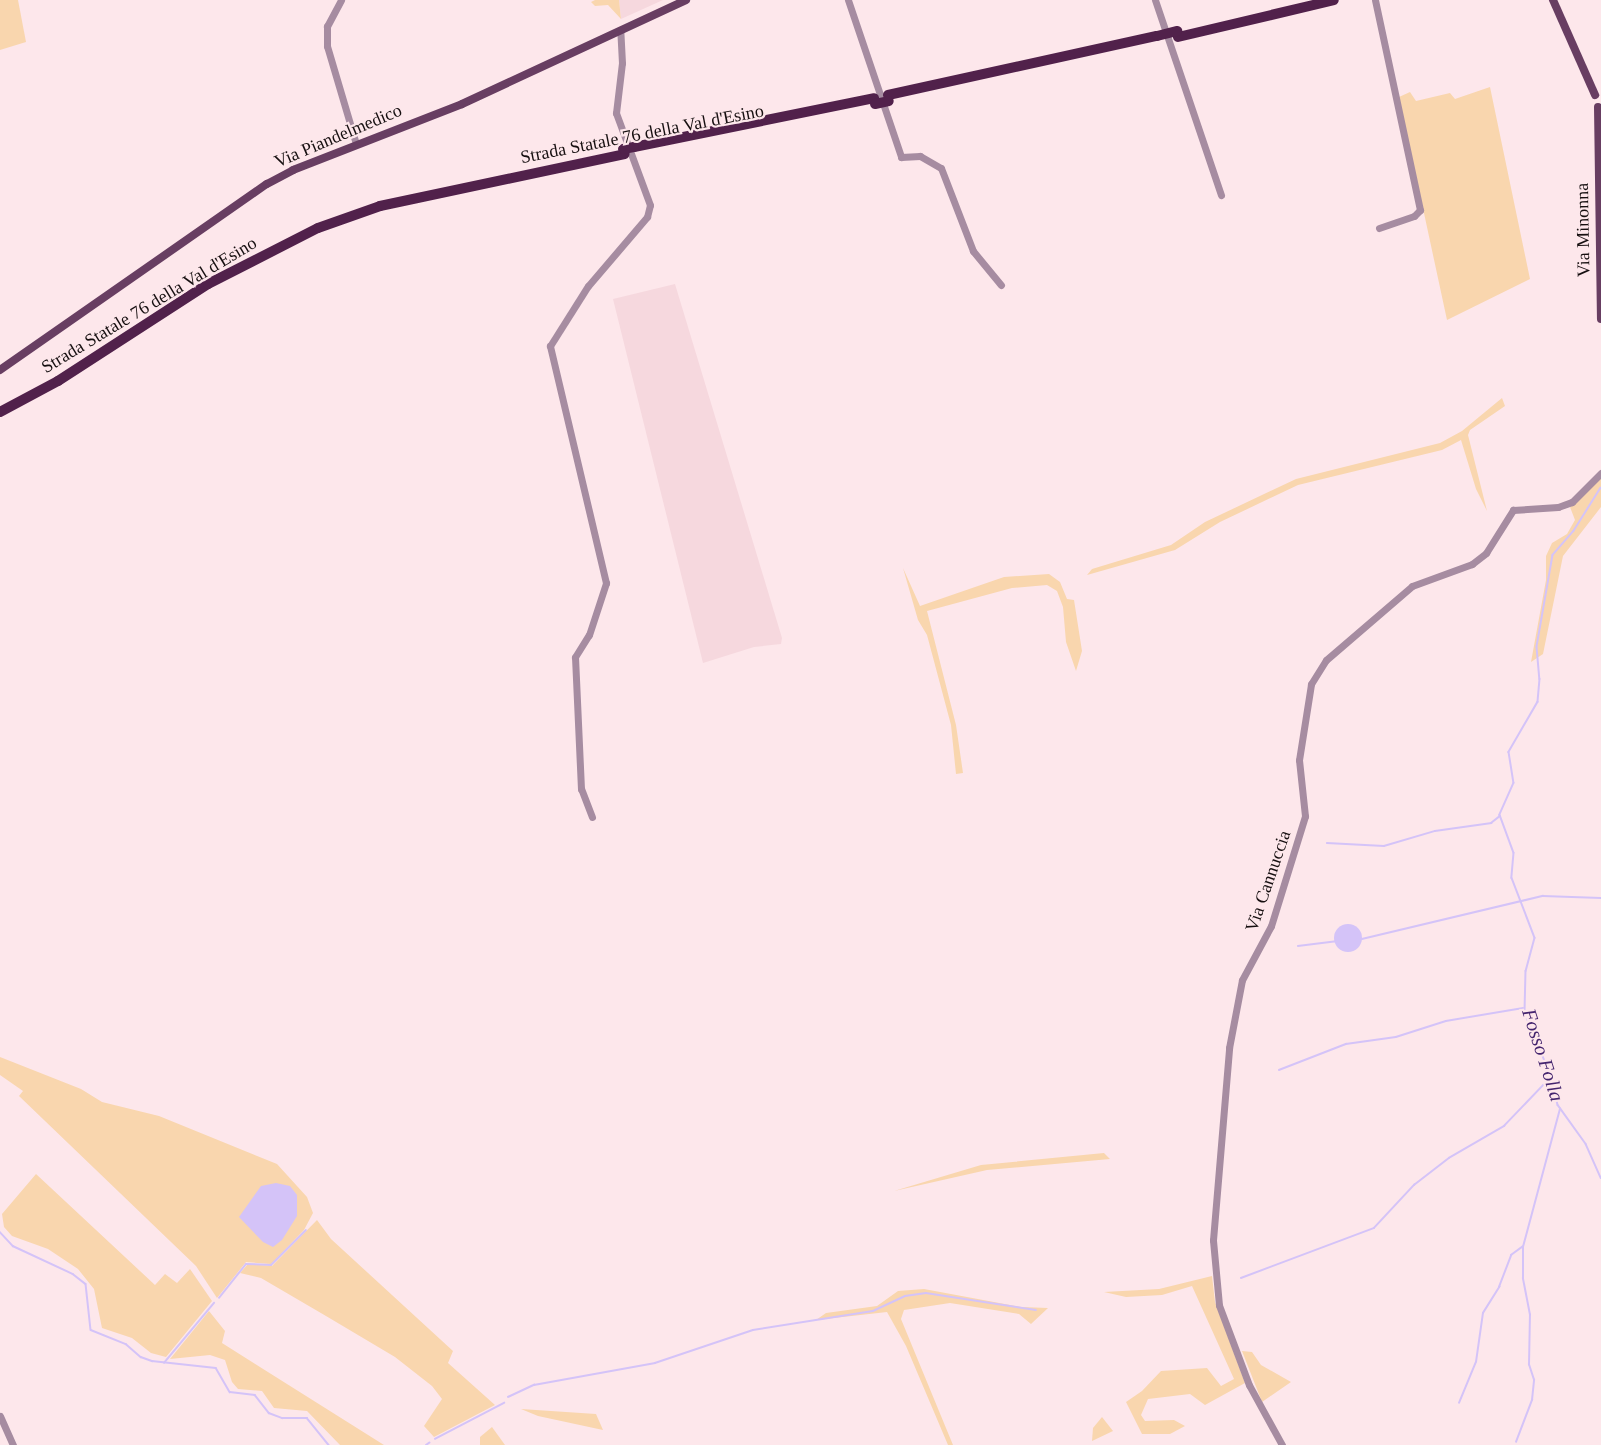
<!DOCTYPE html>
<style>
body{margin:0}
#map{position:relative;width:1601px;height:1445px;overflow:hidden;background:#fde7eb;font-family:Georgia,serif}
div>[style]{position:absolute}
.built>*{inset:0;background:#f6d8de}
.green>*{inset:0;background:#f9d6ae}
.water>*{inset:0;background:#d4c3f8}
.round{border-radius:50%}
.stream>*{height:1.5px;margin:-0.75px;padding:0 0.75px;transform-origin:0.75px;border-radius:0.75px;background:#d4c3f8}
.minor>*{height:7px;margin:-3.5px;padding:0 3.5px;transform-origin:3.5px;border-radius:3.5px;background:#a68ca1}
.major>*{height:8px;margin:-4px;padding:0 4px;transform-origin:4px;border-radius:4px;background:#683e62}
.highway>*{height:10px;margin:-5px;padding:0 5px;transform-origin:5px;border-radius:5px;background:#51214b}
.highway-bridge>*{height:10px;margin:-5px;padding:0 5px;transform-origin:5px;border-radius:5px;background:#51214b}
span{translate:-50% -50%;white-space:nowrap;text-align:center;line-height:1.15;-webkit-text-stroke:4.5px #fde7eb;paint-order:stroke}
.street-label{font-size:18px;color:#160f10}
.water-label{font-size:20px;color:#44246e;font-style:italic}
</style>
<div id="map">
<div class="built">
<i style="clip-path:polygon(619px 0,663px 0,621px 19px)"></i>
<i style="clip-path:polygon(675px 284px,782px 638px,781px 644px,754px 647px,703px 663px,613px 299px)"></i>
</div>
<div class="green">
<i style="clip-path:polygon(0 0,18px 0,26px 42px,0 50px)"></i>
<i style="clip-path:polygon(595px 0,619px 0,621px 19px,608px 5px,595px 6px,591px 2px)"></i>
<i style="clip-path:polygon(1490px 87px,1530px 279px,1447px 320px,1399px 97px,1410px 92px,1416px 101px,1450px 93px,1455px 99px)"></i>
<i style="clip-path:polygon(1502px 398px,1505px 406px,1470px 430px,1468px 435px,1487px 511px,1476px 489px,1461px 440px,1442px 450px,1298px 485px,1220px 522px,1175px 550px,1087px 575px,1092px 569px,1171px 545px,1205px 522px,1296px 479px,1440px 443px,1462px 431px)"></i>
<i style="clip-path:polygon(1601px 477px,1601px 507px,1563px 556px,1543px 654px,1531px 662px,1546px 580px,1546px 556px,1552px 543px,1567px 534px,1575px 520px,1570px 507px)"></i>
<i style="clip-path:polygon(903px 568px,920px 606px,1004px 577px,1049px 574px,1060px 582px,1067px 599px,1074px 600px,1082px 651px,1076px 671px,1066px 642px,1063px 607px,1057px 591px,1047px 585px,1012px 588px,927px 611px,956px 725px,963px 773px,956px 774px,951px 725px,927px 635px,918px 620px)"></i>
<i style="clip-path:polygon(0 1057px,81px 1089px,102px 1102px,159px 1116px,277px 1164px,307px 1197px,313px 1213px,304px 1230px,271px 1264px,246px 1262px,217px 1298px,196px 1266px,19px 1096px,23px 1091px,0 1075px)"></i>
<i style="clip-path:polygon(1104px 1153px,1110px 1159px,987px 1170px,894px 1191px,981px 1165px)"></i>
<i style="clip-path:polygon(36px 1174px,155px 1285px,165px 1274px,177px 1283px,190px 1269px,212px 1301px,166px 1357px,151px 1353px,132px 1338px,102px 1328px,94px 1289px,78px 1269px,48px 1249px,12px 1236px,4px 1227px,2px 1214px)"></i>
<i style="clip-path:polygon(317px 1220px,331px 1239px,453px 1351px,448px 1363px,495px 1405px,434px 1437px,424px 1426px,442px 1399px,432px 1386px,395px 1357px,326px 1316px,261px 1278px,240px 1273px,248px 1264px,272px 1266px)"></i>
<i style="clip-path:polygon(1212px 1276px,1215px 1302px,1245px 1383px,1205px 1405px,1190px 1394px,1148px 1399px,1141px 1415px,1145px 1421px,1174px 1420px,1185px 1426px,1170px 1434px,1142px 1434px,1126px 1402px,1142px 1391px,1161px 1371px,1207px 1368px,1221px 1386px,1234px 1379px,1192px 1286px,1162px 1295px,1126px 1297px,1104px 1292px,1159px 1289px)"></i>
<i style="clip-path:polygon(924px 1289px,1021px 1307px,1048px 1308px,1031px 1324px,1019px 1314px,950px 1303px,904px 1310px,901px 1319px,953px 1445px,948px 1445px,906px 1346px,887px 1312px,816px 1320px,826px 1313px,877px 1306px,898px 1291px)"></i>
<i style="clip-path:polygon(209px 1311px,225px 1331px,222px 1343px,384px 1445px,340px 1445px,307px 1411px,274px 1408px,262px 1391px,238px 1389px,232px 1382px,225px 1360px,210px 1355px,170px 1359px)"></i>
<i style="clip-path:polygon(1242px 1351px,1252px 1352px,1261px 1365px,1291px 1382px,1262px 1402px)"></i>
<i style="clip-path:polygon(521px 1409px,596px 1414px,603px 1430px,538px 1416px)"></i>
<i style="clip-path:polygon(1102px 1417px,1113px 1431px,1092px 1441px,1093px 1428px)"></i>
<i style="clip-path:polygon(492px 1427px,505px 1445px,480px 1445px,480px 1437px)"></i>
</div>
<div class="water">
<i class="round" style="left:1334px;top:924px;width:28px;height:28px"></i>
<i style="clip-path:polygon(276px 1183px,290px 1186px,297px 1195px,297px 1216px,282px 1240px,273px 1247px,263px 1242px,239px 1217px,261px 1186px)"></i>
</div>
<div class="stream">
<i style="left:1601px;top:488px;width:51px;rotate:122.1deg"></i>
<i style="left:1574px;top:531px;width:32px;rotate:131deg"></i>
<i style="left:1553px;top:555px;width:93px;rotate:99.9deg"></i>
<i style="left:1537px;top:647px;width:32px;rotate:85deg"></i>
<i style="left:1540px;top:679px;width:23px;rotate:95deg"></i>
<i style="left:1538px;top:702px;width:58px;rotate:120.1deg"></i>
<i style="left:1509px;top:752px;width:31px;rotate:81deg"></i>
<i style="left:1514px;top:783px;width:35px;rotate:114deg"></i>
<i style="left:1500px;top:815px;width:40px;rotate:69.8deg"></i>
<i style="left:1514px;top:853px;width:25px;rotate:95deg"></i>
<i style="left:1512px;top:878px;width:64px;rotate:69deg"></i>
<i style="left:1535px;top:938px;width:34px;rotate:105deg"></i>
<i style="left:1526px;top:971px;width:42px;rotate:91.4deg"></i>
<i style="left:1525px;top:1013px;width:65px;rotate:67.4deg"></i>
<i style="left:1550px;top:1073px;width:33px;rotate:76deg"></i>
<i style="left:1558px;top:1105px;width:48px;rotate:54.3deg"></i>
<i style="left:1586px;top:1144px;width:37px;rotate:66deg"></i>
<i style="left:1327px;top:843px;width:57px;rotate:3deg"></i>
<i style="left:1384px;top:846px;width:53px;rotate:-16.4deg"></i>
<i style="left:1435px;top:831px;width:57px;rotate:-8.1deg"></i>
<i style="left:1491px;top:823px;width:11px;rotate:-38deg"></i>
<i style="left:1362px;top:939px;width:186px;rotate:-13.4deg"></i>
<i style="left:1543px;top:896px;width:58px;rotate:2deg"></i>
<i style="left:1298px;top:946px;width:38px;rotate:-7deg"></i>
<i style="left:1279px;top:1070px;width:72px;rotate:-21.2deg"></i>
<i style="left:1346px;top:1044px;width:50px;rotate:-8deg"></i>
<i style="left:1396px;top:1037px;width:52px;rotate:-17.7deg"></i>
<i style="left:1446px;top:1021px;width:78px;rotate:-9.6deg"></i>
<i style="left:0;top:1232px;width:19px;rotate:47deg"></i>
<i style="left:13px;top:1246px;width:66px;rotate:25deg"></i>
<i style="left:73px;top:1274px;width:16px;rotate:38deg"></i>
<i style="left:86px;top:1284px;width:46px;rotate:83.8deg"></i>
<i style="left:91px;top:1330px;width:38px;rotate:22deg"></i>
<i style="left:126px;top:1344px;width:20px;rotate:41deg"></i>
<i style="left:141px;top:1357px;width:12px;rotate:20deg"></i>
<i style="left:152px;top:1361px;width:64px;rotate:6.2deg"></i>
<i style="left:216px;top:1368px;width:28px;rotate:60deg"></i>
<i style="left:230px;top:1392px;width:25px;rotate:7deg"></i>
<i style="left:255px;top:1395px;width:23px;rotate:52deg"></i>
<i style="left:269px;top:1413px;width:14px;rotate:21deg"></i>
<i style="left:282px;top:1418px;width:25px"></i>
<i style="left:307px;top:1418px;width:35px;rotate:51deg"></i>
<i style="left:1241px;top:1278px;width:142px;rotate:-20.6deg"></i>
<i style="left:1374px;top:1228px;width:59px;rotate:-47.1deg"></i>
<i style="left:1414px;top:1185px;width:44px;rotate:-37.6deg"></i>
<i style="left:1449px;top:1158px;width:64px;rotate:-30.2deg"></i>
<i style="left:1504px;top:1126px;width:66px;rotate:-46.2deg"></i>
<i style="left:219px;top:1298px;width:43px;rotate:-51.5deg"></i>
<i style="left:246px;top:1264px;width:25px;rotate:2deg"></i>
<i style="left:271px;top:1265px;width:49px;rotate:-45deg"></i>
<i style="left:164px;top:1363px;width:78px;rotate:-50.2deg"></i>
<i style="left:508px;top:1397px;width:29px;rotate:-25deg"></i>
<i style="left:534px;top:1385px;width:123px;rotate:-10.3deg"></i>
<i style="left:655px;top:1363px;width:103px;rotate:-18.6deg"></i>
<i style="left:753px;top:1330px;width:121px;rotate:-9deg"></i>
<i style="left:873px;top:1311px;width:35px;rotate:-25deg"></i>
<i style="left:905px;top:1296px;width:21px;rotate:-8deg"></i>
<i style="left:926px;top:1293px;width:111px;rotate:8.8deg"></i>
<i style="left:1459px;top:1403px;width:44px;rotate:-67.5deg"></i>
<i style="left:1476px;top:1362px;width:49px;rotate:-81.9deg"></i>
<i style="left:1483px;top:1313px;width:31px;rotate:-58deg"></i>
<i style="left:1499px;top:1287px;width:34px;rotate:-69deg"></i>
<i style="left:1511px;top:1255px;width:14px;rotate:-36deg"></i>
<i style="left:435px;top:1439px;width:78px;rotate:-27.6deg"></i>
<i style="left:1516px;top:1442px;width:45px;rotate:-69.1deg"></i>
<i style="left:1532px;top:1400px;width:20px;rotate:-84deg"></i>
<i style="left:1534px;top:1380px;width:16px;rotate:-108deg"></i>
<i style="left:1529px;top:1365px;width:50px;rotate:-88.9deg"></i>
<i style="left:1530px;top:1315px;width:37px;rotate:-101deg"></i>
<i style="left:1523px;top:1279px;width:32px;rotate:-90deg"></i>
<i style="left:1523px;top:1247px;width:143px;rotate:-75deg"></i>
<i style="left:426px;top:1445px;width:4px;rotate:-34deg"></i>
</div>
<div class="minor">
<i style="left:341px;top:0;width:30px;rotate:118deg"></i>
<i style="left:327px;top:26px;width:20px;rotate:90deg"></i>
<i style="left:327px;top:46px;width:102px;rotate:73.5deg"></i>
<i style="left:848px;top:0;width:166px;rotate:71.3deg"></i>
<i style="left:901px;top:157px;width:19px;rotate:-3deg"></i>
<i style="left:920px;top:156px;width:24px;rotate:30deg"></i>
<i style="left:941px;top:168px;width:89px;rotate:68.9deg"></i>
<i style="left:973px;top:251px;width:44px;rotate:50.5deg"></i>
<i style="left:1155px;top:0;width:206px;rotate:71.3deg"></i>
<i style="left:1375px;top:0;width:215px;rotate:77.9deg"></i>
<i style="left:1420px;top:210px;width:8px;rotate:135deg"></i>
<i style="left:1414px;top:216px;width:37px;rotate:161deg"></i>
<i style="left:592px;top:817px;width:30px;rotate:-111deg"></i>
<i style="left:581px;top:789px;width:132px;rotate:-92.6deg"></i>
<i style="left:575px;top:657px;width:26px;rotate:-58deg"></i>
<i style="left:589px;top:635px;width:55px;rotate:-71.9deg"></i>
<i style="left:606px;top:583px;width:244px;rotate:-103.3deg"></i>
<i style="left:550px;top:346px;width:71px;rotate:-57.7deg"></i>
<i style="left:588px;top:286px;width:91px;rotate:-49.5deg"></i>
<i style="left:647px;top:217px;width:12px;rotate:-76deg"></i>
<i style="left:650px;top:205px;width:98px;rotate:-110.3deg"></i>
<i style="left:616px;top:113px;width:50px;rotate:-83.2deg"></i>
<i style="left:622px;top:63px;width:33px;rotate:-93deg"></i>
<i style="left:0;top:1416px;width:32px;rotate:66deg"></i>
<i style="left:1282px;top:1445px;width:68px;rotate:-118.8deg"></i>
<i style="left:1249px;top:1385px;width:85px;rotate:-110.6deg"></i>
<i style="left:1219px;top:1305px;width:65px;rotate:-95.3deg"></i>
<i style="left:1213px;top:1240px;width:193px;rotate:-85.2deg"></i>
<i style="left:1229px;top:1048px;width:69px;rotate:-79.2deg"></i>
<i style="left:1242px;top:980px;width:61px;rotate:-61.8deg"></i>
<i style="left:1271px;top:926px;width:115px;rotate:-72.8deg"></i>
<i style="left:1305px;top:816px;width:56px;rotate:-96.1deg"></i>
<i style="left:1299px;top:760px;width:77px;rotate:-81deg"></i>
<i style="left:1311px;top:684px;width:28px;rotate:-58deg"></i>
<i style="left:1326px;top:660px;width:113px;rotate:-40.7deg"></i>
<i style="left:1412px;top:586px;width:64px;rotate:-20.1deg"></i>
<i style="left:1472px;top:564px;width:18px;rotate:-38deg"></i>
<i style="left:1486px;top:553px;width:51px;rotate:-57.9deg"></i>
<i style="left:1513px;top:510px;width:45px;rotate:-3.8deg"></i>
<i style="left:1558px;top:507px;width:15px;rotate:-20deg"></i>
<i style="left:1572px;top:502px;width:41px;rotate:-45deg"></i>
</div>
<div class="major">
<i style="left:1553px;top:0;width:104px;rotate:66.1deg"></i>
<i style="left:1598px;top:107px;width:212px;rotate:89.2deg"></i>
<i style="left:0;top:370px;width:325px;rotate:-34.9deg"></i>
<i style="left:267px;top:184px;width:30px;rotate:-28deg"></i>
<i style="left:293px;top:170px;width:181px;rotate:-21.3deg"></i>
<i style="left:462px;top:104px;width:247px;rotate:-24.9deg"></i>
</div>
<div class="highway">
<i style="left:1178px;top:37px;width:160px;rotate:-13.3deg"></i>
<i style="left:888px;top:95px;width:275px;rotate:-12.4deg"></i>
<i style="left:634px;top:147px;width:245px;rotate:-11.5deg"></i>
<i style="left:0;top:412px;width:66px;rotate:-28.1deg"></i>
<i style="left:58px;top:381px;width:179px;rotate:-32.9deg"></i>
<i style="left:208px;top:284px;width:123px;rotate:-27deg"></i>
<i style="left:318px;top:228px;width:66px;rotate:-19.5deg"></i>
<i style="left:380px;top:206px;width:250px;rotate:-12deg"></i>
</div>
<div class="highway-bridge">
<i style="left:1157px;top:36px;width:21px;rotate:-14deg"></i>
<i style="left:875px;top:104px;width:14px;rotate:-12deg"></i>
<i style="left:623px;top:149px;width:11px;rotate:-10deg"></i>
</div>
<div class="street-label">
<span style="left:642px;top:134px;rotate:-11deg">Strada Statale 76 della Val d'Esino</span>
<span style="left:338px;top:136px;rotate:-23deg">Via Piandelmedico</span>
<span style="left:1583px;top:230px;rotate:-91deg">Via Minonna</span>
<span style="left:149px;top:305px;rotate:-31deg">Strada Statale 76 della Val d'Esino</span>
<span style="left:1268px;top:881px;rotate:-71deg">Via Cannuccia</span>
</div>
<div class="water-label">
<span style="left:1543px;top:1055px;rotate:72deg">Fosso Folla</span>
</div>
</div>
